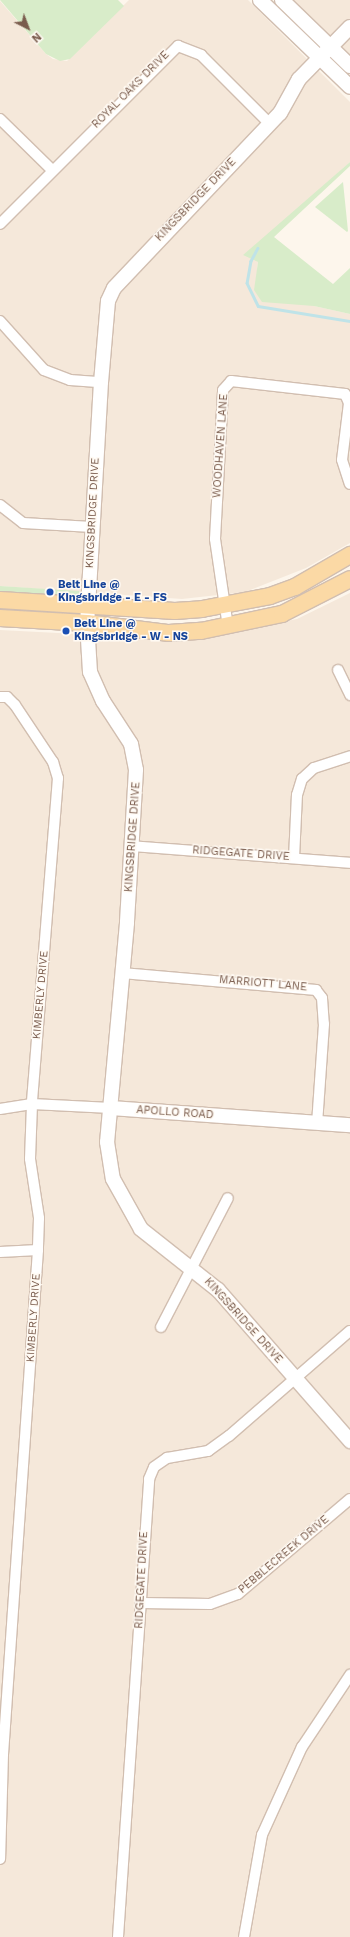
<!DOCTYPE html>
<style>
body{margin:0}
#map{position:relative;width:350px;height:1937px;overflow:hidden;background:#fdf6ec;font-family:"Work Sans",sans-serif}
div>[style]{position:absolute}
.residential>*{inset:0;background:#f5e8da}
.green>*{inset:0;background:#d8ecc9}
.stream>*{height:2.5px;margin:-1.25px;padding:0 1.25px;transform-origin:1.25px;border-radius:1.25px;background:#bfe3e8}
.roads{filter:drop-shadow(1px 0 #d1beb0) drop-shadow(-1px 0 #d1beb0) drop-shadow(0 1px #d1beb0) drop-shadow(0 -1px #d1beb0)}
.street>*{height:10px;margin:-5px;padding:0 5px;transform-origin:5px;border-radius:5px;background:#fff}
.secondary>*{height:14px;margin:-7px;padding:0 7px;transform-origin:7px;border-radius:7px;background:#fff}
.primary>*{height:16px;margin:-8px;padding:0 8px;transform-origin:8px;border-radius:8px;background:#fbd9a5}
.dots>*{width:11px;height:11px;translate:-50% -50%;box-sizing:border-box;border:2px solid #fffaf3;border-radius:50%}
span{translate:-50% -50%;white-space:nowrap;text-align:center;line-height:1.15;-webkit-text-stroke:3px #fffaf3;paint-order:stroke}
.street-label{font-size:11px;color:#7a5c4d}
.transit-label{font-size:11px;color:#164399;font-weight:700}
.left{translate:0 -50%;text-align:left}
.north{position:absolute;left:8px;top:8px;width:40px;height:40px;-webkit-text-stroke:3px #fffaf3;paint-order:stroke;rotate:138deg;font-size:11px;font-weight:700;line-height:16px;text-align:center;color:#7a5c4d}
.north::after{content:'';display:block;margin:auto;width:14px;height:18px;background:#7a5c4d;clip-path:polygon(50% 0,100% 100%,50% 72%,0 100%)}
</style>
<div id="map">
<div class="residential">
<i style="clip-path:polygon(129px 0,248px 0,350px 102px,350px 162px,247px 256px,258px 262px,257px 270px,314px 306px,350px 314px,350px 543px,306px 568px,245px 592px,182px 599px,0 586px,0 1px,46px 54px,53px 59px,67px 61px)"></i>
<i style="clip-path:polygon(293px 0,350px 0,350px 56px)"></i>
<i style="clip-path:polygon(350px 593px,350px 1937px,0 1937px,0 630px,193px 640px,297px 619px)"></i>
</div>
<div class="green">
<i style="clip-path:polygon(0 0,118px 0,124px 6px,70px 59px,60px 61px,46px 54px)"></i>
<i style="clip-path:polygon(350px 162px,350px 166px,274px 237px,333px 284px,350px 268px,350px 314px,314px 306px,262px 302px,254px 290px,258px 262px,243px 255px)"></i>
<i style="clip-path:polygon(343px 182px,348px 231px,347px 232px,315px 207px)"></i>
<i style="clip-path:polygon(0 586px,79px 591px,80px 593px,74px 596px,0 592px)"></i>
</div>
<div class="stream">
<i style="left:258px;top:248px;width:15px;rotate:118deg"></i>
<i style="left:251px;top:261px;width:22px;rotate:100deg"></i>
<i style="left:247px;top:283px;width:25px;rotate:64deg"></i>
<i style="left:258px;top:306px;width:93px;rotate:9.3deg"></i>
</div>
<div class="roads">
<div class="street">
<i style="left:0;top:119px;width:73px;rotate:44.4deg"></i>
<i style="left:0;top:224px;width:252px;rotate:-45deg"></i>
<i style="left:178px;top:46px;width:25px;rotate:21deg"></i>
<i style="left:201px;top:55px;width:96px;rotate:45deg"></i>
<i style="left:0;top:321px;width:66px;rotate:48.1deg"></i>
<i style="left:44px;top:370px;width:28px;rotate:21deg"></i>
<i style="left:70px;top:380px;width:31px;rotate:4deg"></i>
<i style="left:0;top:505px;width:29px;rotate:38deg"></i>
<i style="left:23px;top:523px;width:69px;rotate:3.3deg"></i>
<i style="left:228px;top:627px;width:89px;rotate:-98.4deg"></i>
<i style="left:215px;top:539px;width:149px;rotate:-86.9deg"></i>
<i style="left:223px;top:390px;width:12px;rotate:-48deg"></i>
<i style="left:231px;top:381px;width:115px;rotate:6.5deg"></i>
<i style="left:345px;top:394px;width:10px;rotate:66deg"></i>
<i style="left:349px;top:403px;width:57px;rotate:97deg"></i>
<i style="left:342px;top:460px;width:25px;rotate:72deg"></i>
<i style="left:338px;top:670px;width:28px;rotate:64deg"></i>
<i style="left:0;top:697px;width:7px"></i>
<i style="left:7px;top:697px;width:11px;rotate:45deg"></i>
<i style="left:15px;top:705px;width:69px;rotate:56.3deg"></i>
<i style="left:53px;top:762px;width:17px;rotate:73deg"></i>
<i style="left:58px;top:778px;width:327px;rotate:94.6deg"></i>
<i style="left:32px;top:1104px;width:55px;rotate:92.1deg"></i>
<i style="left:30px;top:1159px;width:60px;rotate:81.3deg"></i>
<i style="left:39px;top:1218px;width:32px;rotate:92deg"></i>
<i style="left:38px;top:1250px;width:505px;rotate:93.97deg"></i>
<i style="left:3px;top:1754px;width:105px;rotate:91.6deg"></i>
<i style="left:131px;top:846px;width:220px;rotate:4.4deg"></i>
<i style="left:294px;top:858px;width:63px;rotate:-87.3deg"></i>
<i style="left:297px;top:795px;width:17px;rotate:-73deg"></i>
<i style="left:302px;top:779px;width:16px;rotate:-43deg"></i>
<i style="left:314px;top:768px;width:38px;rotate:-18deg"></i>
<i style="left:122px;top:973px;width:195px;rotate:5deg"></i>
<i style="left:316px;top:990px;width:10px;rotate:53deg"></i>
<i style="left:322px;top:998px;width:26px;rotate:86deg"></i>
<i style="left:324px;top:1024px;width:99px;rotate:94deg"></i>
<i style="left:0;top:1109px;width:32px;rotate:-9deg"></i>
<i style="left:32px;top:1104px;width:79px;rotate:2.9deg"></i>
<i style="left:0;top:1252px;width:38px;rotate:-3deg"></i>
<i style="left:161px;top:1327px;width:145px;rotate:-62.6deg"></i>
<i style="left:141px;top:1603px;width:69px;rotate:0.8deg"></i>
<i style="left:210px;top:1604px;width:30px;rotate:-20deg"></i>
<i style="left:238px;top:1594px;width:147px;rotate:-40.3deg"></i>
<i style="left:118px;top:1937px;width:459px;rotate:-86.1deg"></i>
<i style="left:149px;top:1479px;width:13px;rotate:-67deg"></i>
<i style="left:154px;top:1467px;width:16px;rotate:-35deg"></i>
<i style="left:167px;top:1458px;width:42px;rotate:-9.7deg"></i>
<i style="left:208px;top:1451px;width:26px;rotate:-36deg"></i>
<i style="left:229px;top:1436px;width:160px;rotate:-41deg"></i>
<i style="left:244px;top:1937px;width:104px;rotate:-80deg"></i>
<i style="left:262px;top:1835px;width:97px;rotate:-65.6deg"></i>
<i style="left:302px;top:1747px;width:87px;rotate:-56.3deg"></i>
</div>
<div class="secondary">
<i style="left:260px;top:0;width:125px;rotate:44deg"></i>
<i style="left:282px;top:0;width:95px;rotate:44.1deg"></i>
<i style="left:350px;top:27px;width:73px;rotate:134.4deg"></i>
<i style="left:299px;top:79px;width:39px;rotate:119deg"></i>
<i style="left:280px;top:113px;width:241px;rotate:133.5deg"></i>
<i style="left:114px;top:288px;width:14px;rotate:115deg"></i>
<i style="left:108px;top:301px;width:81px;rotate:94.9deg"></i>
<i style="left:101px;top:382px;width:241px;rotate:93.3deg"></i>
<i style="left:87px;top:623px;width:49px;rotate:86.5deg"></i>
<i style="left:90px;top:672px;width:32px;rotate:66deg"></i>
<i style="left:103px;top:701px;width:51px;rotate:56.9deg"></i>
<i style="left:131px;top:744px;width:26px;rotate:79deg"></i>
<i style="left:136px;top:770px;width:153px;rotate:93.4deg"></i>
<i style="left:127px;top:923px;width:220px;rotate:95.2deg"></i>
<i style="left:107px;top:1142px;width:37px;rotate:81deg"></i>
<i style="left:113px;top:1179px;width:57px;rotate:60.8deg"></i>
<i style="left:141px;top:1229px;width:98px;rotate:38.4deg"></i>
<i style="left:218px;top:1290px;width:201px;rotate:48.8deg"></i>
<i style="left:111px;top:1108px;width:240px;rotate:4.1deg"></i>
</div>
<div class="primary">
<i style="left:0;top:600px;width:175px;rotate:3.6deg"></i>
<i style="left:175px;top:611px;width:27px;rotate:-4deg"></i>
<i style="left:202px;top:609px;width:69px;rotate:-10.8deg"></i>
<i style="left:270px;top:596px;width:27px;rotate:-20deg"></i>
<i style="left:295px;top:587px;width:64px;rotate:-30.2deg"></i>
<i style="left:0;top:618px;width:87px;rotate:3.3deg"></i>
<i style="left:87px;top:623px;width:83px;rotate:7deg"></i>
<i style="left:169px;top:633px;width:32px;rotate:-4deg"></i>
<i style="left:201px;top:631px;width:83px;rotate:-11.9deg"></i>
<i style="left:282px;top:614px;width:76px;rotate:-27.2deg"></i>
</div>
</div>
<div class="dots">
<i style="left:50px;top:592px;background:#1a4fb4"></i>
<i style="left:66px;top:631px;background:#1a4fb4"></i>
</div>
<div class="street-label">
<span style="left:131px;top:90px;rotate:-45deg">ROYAL OAKS DRIVE</span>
<span style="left:196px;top:200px;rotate:-46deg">KINGSBRIDGE DRIVE</span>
<span style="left:221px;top:446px;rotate:-86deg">WOODHAVEN LANE</span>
<span style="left:93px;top:513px;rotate:-87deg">KINGSBRIDGE DRIVE</span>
<span style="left:133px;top:837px;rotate:-86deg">KINGSBRIDGE DRIVE</span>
<span style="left:241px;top:854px;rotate:4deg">RIDGEGATE DRIVE</span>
<span style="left:263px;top:984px;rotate:5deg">MARRIOTT LANE</span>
<span style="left:41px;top:995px;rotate:-85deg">KIMBERLY DRIVE</span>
<span style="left:175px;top:1113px;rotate:4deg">APOLLO ROAD</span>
<span style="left:34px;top:1318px;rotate:-86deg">KIMBERLY DRIVE</span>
<span style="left:243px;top:1321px;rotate:48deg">KINGSBRIDGE DRIVE</span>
<span style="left:284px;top:1555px;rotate:-40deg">PEBBLECREEK DRIVE</span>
<span style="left:142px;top:1580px;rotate:-87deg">RIDGEGATE DRIVE</span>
</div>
<div class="transit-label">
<span class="left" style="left:58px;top:592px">Belt Line @<br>Kingsbridge - E - FS</span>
<span class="left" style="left:74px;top:631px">Belt Line @<br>Kingsbridge - W - NS</span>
</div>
<div class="north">N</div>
</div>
